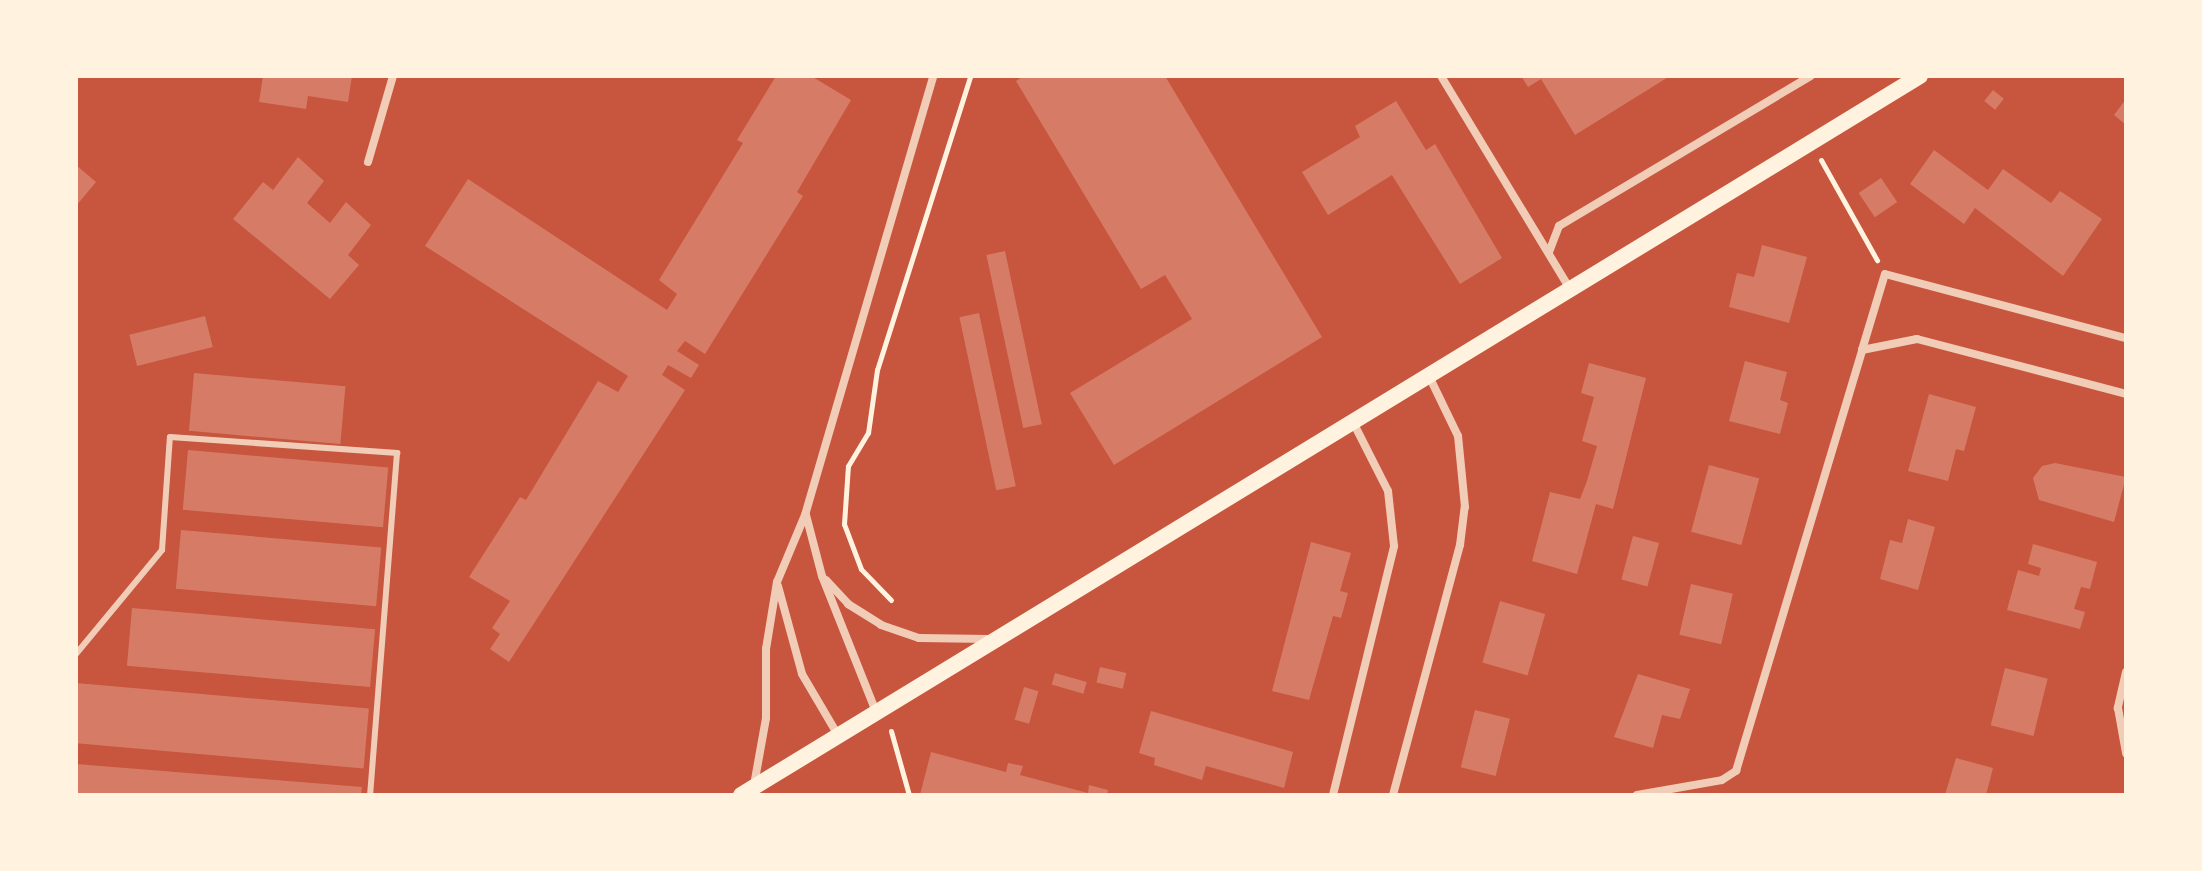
<!DOCTYPE html>
<style>
body{margin:0}
#map{position:relative;width:2202px;height:871px;overflow:hidden;background:#c8553d;font-family:"Crimson Pro",serif}
div>[style]{position:absolute}
.building>*{inset:0;background:#d67c66;transform-origin:0 0}
.path>*{height:5px;margin:-2.5px;padding:0 2.5px;transform-origin:2.5px;border-radius:2.5px;background:#fff3e0}
.service>*{height:6px;margin:-3px;padding:0 3px;transform-origin:3px;border-radius:3px;background:#f1ccb7}
.minor>*{height:8px;margin:-4px;padding:0 4px;transform-origin:4px;border-radius:4px;background:#f1ccb7}
.secondary>*{height:16px;margin:-8px;padding:0 8px;transform-origin:8px;border-radius:8px;background:#fff3e0}
span{translate:-50% -50%;white-space:nowrap;text-align:center;line-height:1.15;-webkit-text-stroke:7px #fff3e0;paint-order:stroke}
.frame{position:absolute;inset:0;border:78px solid #fff3e0;pointer-events:none}
</style>
<div id="map">
<div class="building">
<i style="clip-path:polygon(263px 76px,352px 76px,348px 102px,308px 96px,306px 109px,259px 102px)"></i>
<i style="clip-path:polygon(776px 76px,811px 76px,851px 100px,797px 192px,803px 196px,705px 354px,685px 341px,677px 351px,699px 365px,691px 378px,668px 365px,662px 375px,685px 390px,509px 662px,490px 649px,500px 634px,492px 628px,510px 601px,469px 577px,520px 497px,526px 500px,598px 381px,618px 392px,628px 376px,425px 246px,468px 179px,667px 310px,677px 294px,659px 280px,743px 143px,737px 140px)"></i>
<i style="clip-path:polygon(1024px 76px,1165px 76px,1322px 337px,1114px 465px,1070px 393px,1192px 319px,1165px 275px,1141px 289px,1016px 81px)"></i>
<i style="clip-path:polygon(1521px 76px,1670px 76px,1575px 135px,1541px 79px,1528px 87px)"></i>
<i style="left:1993px;top:90px;width:14px;height:14px;rotate:39deg"></i>
<i style="clip-path:polygon(2126px 99px,2126px 125px,2114px 115px)"></i>
<i style="clip-path:polygon(1396px 101px,1426px 150px,1435px 144px,1502px 258px,1460px 284px,1392px 175px,1328px 215px,1302px 172px,1360px 137px,1355px 126px)"></i>
<i style="clip-path:polygon(1934px 150px,1988px 190px,2003px 169px,2051px 203px,2060px 191px,2102px 219px,2063px 276px,1975px 208px,1964px 224px,1910px 184px)"></i>
<i style="clip-path:polygon(298px 157px,324px 181px,307px 203px,330px 223px,346px 202px,371px 225px,348px 255px,359px 265px,330px 299px,233px 219px,263px 182px,273px 190px)"></i>
<i style="clip-path:polygon(76px 165px,96px 182px,76px 206px)"></i>
<i style="left:1881px;top:178px;width:29px;height:27px;rotate:56deg"></i>
<i style="clip-path:polygon(1762px 245px,1807px 257px,1789px 323px,1729px 307px,1737px 273px,1754px 277px)"></i>
<i style="left:1005px;top:251px;width:177px;height:19px;rotate:78deg"></i>
<i style="left:979px;top:313px;width:177px;height:20px;rotate:78deg"></i>
<i style="left:205px;top:316px;width:32px;height:78px;rotate:76deg"></i>
<i style="clip-path:polygon(1745px 361px,1787px 372px,1780px 400px,1788px 403px,1780px 434px,1729px 421px)"></i>
<i style="clip-path:polygon(1589px 363px,1646px 378px,1613px 509px,1596px 504px,1577px 574px,1532px 561px,1550px 492px,1580px 499px,1587px 481px,1597px 446px,1582px 441px,1594px 397px,1581px 393px)"></i>
<i style="left:194px;top:373px;width:152px;height:58px;rotate:5deg"></i>
<i style="clip-path:polygon(1929px 394px,1976px 407px,1964px 451px,1956px 449px,1948px 481px,1908px 471px)"></i>
<i style="left:188px;top:450px;width:201px;height:60px;rotate:5deg"></i>
<i style="clip-path:polygon(2055px 463px,2126px 477px,2114px 522px,2039px 500px,2033px 478px,2042px 466px)"></i>
<i style="left:1709px;top:465px;width:52px;height:69px;rotate:15deg"></i>
<i style="clip-path:polygon(1908px 519px,1935px 527px,1918px 590px,1880px 579px,1890px 540px,1902px 543px)"></i>
<i style="left:181px;top:530px;width:201px;height:59px;rotate:5deg"></i>
<i style="left:1633px;top:536px;width:27px;height:45px;rotate:15deg"></i>
<i style="clip-path:polygon(1311px 542px,1351px 553px,1340px 591px,1348px 593px,1341px 618px,1333px 616px,1309px 700px,1272px 691px)"></i>
<i style="clip-path:polygon(2033px 544px,2097px 562px,2090px 589px,2081px 587px,2074px 609px,2085px 612px,2080px 629px,2007px 610px,2018px 570px,2039px 576px,2041px 568px,2028px 564px)"></i>
<i style="left:1691px;top:584px;width:43px;height:52px;rotate:13deg"></i>
<i style="left:1500px;top:601px;width:47px;height:64px;rotate:16deg"></i>
<i style="left:132px;top:608px;width:244px;height:58px;rotate:5deg"></i>
<i style="left:1100px;top:667px;width:27px;height:16px;rotate:13deg"></i>
<i style="left:2005px;top:668px;width:44px;height:59px;rotate:14deg"></i>
<i style="left:1055px;top:673px;width:33px;height:12px;rotate:16deg"></i>
<i style="clip-path:polygon(1638px 674px,1690px 689px,1680px 719px,1662px 715px,1653px 748px,1614px 737px)"></i>
<i style="left:76px;top:683px;width:294px;height:60px;rotate:5deg"></i>
<i style="left:1024px;top:687px;width:15px;height:34px;rotate:16deg"></i>
<i style="left:1475px;top:710px;width:36px;height:59px;rotate:14deg"></i>
<i style="clip-path:polygon(1151px 711px,1293px 752px,1284px 788px,1206px 766px,1202px 780px,1154px 765px,1155px 758px,1139px 753px)"></i>
<i style="clip-path:polygon(931px 752px,1006px 772px,1008px 763px,1023px 766px,1020px 775px,1088px 793px,1089px 785px,1108px 790px,1107px 795px,920px 795px)"></i>
<i style="clip-path:polygon(1956px 758px,1993px 768px,1986px 795px,1945px 795px)"></i>
<i style="clip-path:polygon(76px 764px,362px 787px,361px 795px,76px 795px)"></i>
</div>
<div class="path">
<i style="left:1821px;top:160px;width:115px;rotate:60.8deg"></i>
<i style="left:891px;top:600px;width:43px;rotate:-134.1deg"></i>
<i style="left:861px;top:569px;width:48px;rotate:-110.7deg"></i>
<i style="left:844px;top:524px;width:58px;rotate:-86.1deg"></i>
<i style="left:848px;top:466px;width:39px;rotate:-59deg"></i>
<i style="left:868px;top:433px;width:64px;rotate:-81.9deg"></i>
<i style="left:877px;top:370px;width:308px;rotate:-72.4deg"></i>
<i style="left:891px;top:731px;width:66px;rotate:74.3deg"></i>
</div>
<div class="service">
<i style="left:76px;top:654px;width:135px;rotate:-50.4deg"></i>
<i style="left:162px;top:550px;width:113px;rotate:-86deg"></i>
<i style="left:170px;top:437px;width:228px;rotate:4deg"></i>
<i style="left:397px;top:453px;width:343px;rotate:94.5deg"></i>
</div>
<div class="minor">
<i style="left:1441px;top:76px;width:249px;rotate:58.8deg"></i>
<i style="left:368px;top:162px;width:90px;rotate:-73.8deg"></i>
<i style="left:1549px;top:252px;width:28px;rotate:-69deg"></i>
<i style="left:1559px;top:226px;width:293px;rotate:-30.8deg"></i>
<i style="left:1862px;top:350px;width:79px;rotate:-73.2deg"></i>
<i style="left:1885px;top:274px;width:249px;rotate:14.9deg"></i>
<i style="left:806px;top:515px;width:63px;rotate:75.3deg"></i>
<i style="left:822px;top:576px;width:146px;rotate:68.3deg"></i>
<i style="left:826px;top:580px;width:33px;rotate:47deg"></i>
<i style="left:848px;top:604px;width:39px;rotate:32deg"></i>
<i style="left:881px;top:625px;width:40px;rotate:18.9deg"></i>
<i style="left:919px;top:638px;width:70px;rotate:0.8deg"></i>
<i style="left:778px;top:586px;width:91px;rotate:74.7deg"></i>
<i style="left:802px;top:674px;width:71px;rotate:59.5deg"></i>
<i style="left:2126px;top:672px;width:37px;rotate:103deg"></i>
<i style="left:2118px;top:708px;width:46px;rotate:79.9deg"></i>
<i style="left:754px;top:785px;width:68px;rotate:-79.8deg"></i>
<i style="left:766px;top:718px;width:69px;rotate:-90deg"></i>
<i style="left:766px;top:649px;width:68px;rotate:-80.7deg"></i>
<i style="left:777px;top:582px;width:73px;rotate:-67.3deg"></i>
<i style="left:805px;top:515px;width:457px;rotate:-73.7deg"></i>
<i style="left:1333px;top:795px;width:256px;rotate:-76.2deg"></i>
<i style="left:1394px;top:546px;width:55px;rotate:-96.2deg"></i>
<i style="left:1388px;top:491px;width:77px;rotate:-116.9deg"></i>
<i style="left:1393px;top:795px;width:259px;rotate:-75deg"></i>
<i style="left:1460px;top:545px;width:38px;rotate:-83deg"></i>
<i style="left:1465px;top:507px;width:71px;rotate:-95.6deg"></i>
<i style="left:1458px;top:436px;width:67px;rotate:-115.8deg"></i>
<i style="left:1637px;top:795px;width:86px;rotate:-10deg"></i>
<i style="left:1722px;top:780px;width:17px;rotate:-33deg"></i>
<i style="left:1736px;top:771px;width:439px;rotate:-73.3deg"></i>
<i style="left:1862px;top:350px;width:56px;rotate:-11.3deg"></i>
<i style="left:1917px;top:339px;width:216px;rotate:14.7deg"></i>
</div>
<div class="secondary">
<i style="left:741px;top:795px;width:1381px;rotate:-31.38deg"></i>
</div>
<div class="frame"></div>
</div>
